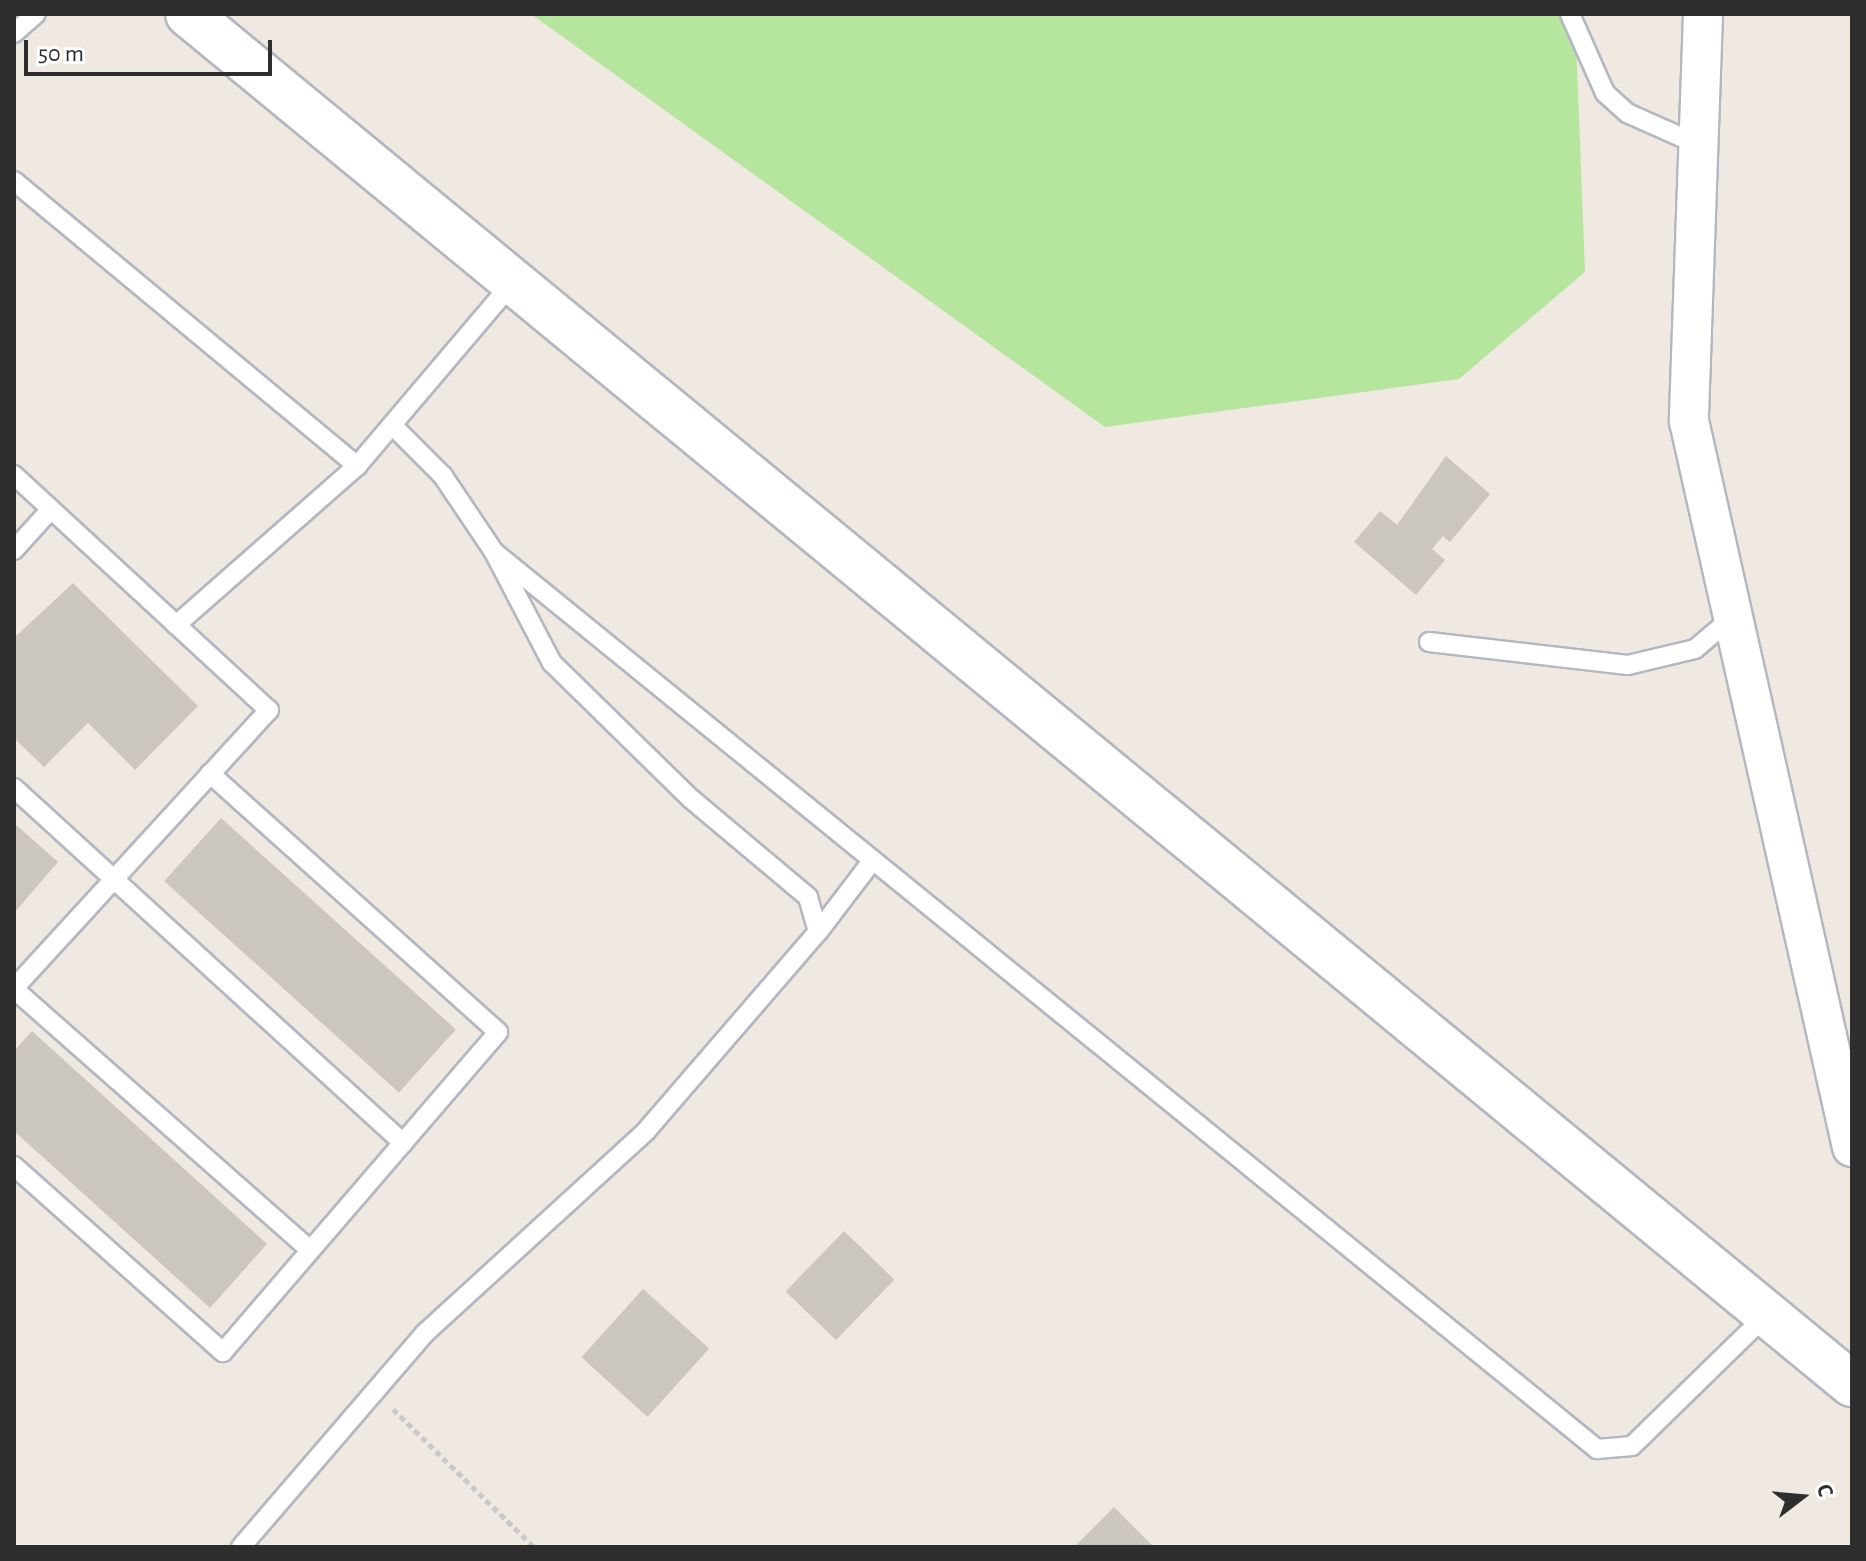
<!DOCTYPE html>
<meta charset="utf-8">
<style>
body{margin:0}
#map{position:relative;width:1866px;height:1561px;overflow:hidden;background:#efe9e1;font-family:"Alegreya Sans",sans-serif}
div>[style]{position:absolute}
.green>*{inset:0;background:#b6e59e}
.building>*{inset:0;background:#cbc7bf;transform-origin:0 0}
.path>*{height:5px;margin-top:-2.5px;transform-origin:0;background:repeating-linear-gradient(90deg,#c9c9c9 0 6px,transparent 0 10px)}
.roads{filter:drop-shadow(2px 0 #b4b7c1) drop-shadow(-2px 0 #b4b7c1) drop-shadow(0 2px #b4b7c1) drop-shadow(0 -2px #b4b7c1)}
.service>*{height:18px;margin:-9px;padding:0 9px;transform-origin:9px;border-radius:9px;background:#fff}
.minor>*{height:38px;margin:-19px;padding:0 19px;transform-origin:19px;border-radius:19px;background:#fff}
.secondary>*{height:44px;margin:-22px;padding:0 22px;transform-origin:22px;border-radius:22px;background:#fff}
span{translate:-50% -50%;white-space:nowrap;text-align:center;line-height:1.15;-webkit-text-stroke:8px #fff;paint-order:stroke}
.frame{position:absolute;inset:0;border:16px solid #2e2e2e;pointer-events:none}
.north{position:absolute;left:1762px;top:1457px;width:80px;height:80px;-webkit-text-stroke:6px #fff;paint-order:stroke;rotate:74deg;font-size:22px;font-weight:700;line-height:32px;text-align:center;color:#2e2e2e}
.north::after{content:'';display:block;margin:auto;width:28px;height:36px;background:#2e2e2e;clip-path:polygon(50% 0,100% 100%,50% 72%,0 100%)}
.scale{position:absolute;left:24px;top:40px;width:248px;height:36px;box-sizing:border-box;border:4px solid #2e2e2e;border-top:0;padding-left:10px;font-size:24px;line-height:28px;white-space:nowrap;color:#2e2e2e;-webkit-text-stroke:6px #fff;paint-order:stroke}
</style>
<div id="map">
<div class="green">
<i style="clip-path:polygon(531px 14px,1575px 14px,1585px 272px,1459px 379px,1105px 427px)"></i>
</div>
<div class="building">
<i style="clip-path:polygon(1446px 456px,1490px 494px,1450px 542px,1443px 536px,1432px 549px,1445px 560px,1416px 595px,1354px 542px,1380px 511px,1397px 525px)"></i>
<i style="clip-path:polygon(73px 583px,198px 706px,135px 770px,88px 723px,44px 767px,14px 738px,14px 638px)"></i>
<i style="left:221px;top:818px;width:316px;height:85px;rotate:42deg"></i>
<i style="clip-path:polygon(14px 823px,58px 862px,14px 913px)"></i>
<i style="clip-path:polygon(32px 1031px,267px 1244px,210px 1308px,14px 1131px,14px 1051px)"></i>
<i style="left:844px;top:1231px;width:70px;height:84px;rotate:44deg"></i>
<i style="left:643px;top:1289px;width:89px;height:92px;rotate:42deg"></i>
<i style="clip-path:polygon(1114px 1507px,1154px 1547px,1074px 1547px)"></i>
</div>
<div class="path">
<i style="left:393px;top:1409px;width:197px;rotate:44.4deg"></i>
</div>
<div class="roads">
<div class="service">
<i style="left:1570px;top:14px;width:86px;rotate:66.1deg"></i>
<i style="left:1605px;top:93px;width:30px;rotate:42deg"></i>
<i style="left:1627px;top:113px;width:77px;rotate:23.9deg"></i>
<i style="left:14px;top:33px;width:29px;rotate:-41deg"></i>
<i style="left:14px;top:181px;width:446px;rotate:39.7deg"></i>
<i style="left:14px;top:475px;width:347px;rotate:42.7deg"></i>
<i style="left:269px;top:710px;width:377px;rotate:132.5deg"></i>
<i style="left:14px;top:550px;width:55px;rotate:-47.9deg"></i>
<i style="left:494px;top:552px;width:1422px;rotate:39.12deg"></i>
<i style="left:1597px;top:1449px;width:35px;rotate:-5deg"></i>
<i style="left:1632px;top:1446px;width:186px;rotate:-44.3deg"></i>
<i style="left:176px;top:625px;width:241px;rotate:-41.3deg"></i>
<i style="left:357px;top:466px;width:241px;rotate:-49.7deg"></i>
<i style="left:1429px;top:642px;width:200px;rotate:6.6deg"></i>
<i style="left:1628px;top:665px;width:69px;rotate:-13.4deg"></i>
<i style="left:1695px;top:649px;width:51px;rotate:-40.2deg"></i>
<i style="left:14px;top:788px;width:527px;rotate:42.38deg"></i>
<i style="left:818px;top:932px;width:89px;rotate:-52.7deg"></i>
<i style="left:14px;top:989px;width:395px;rotate:41.4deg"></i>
<i style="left:14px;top:1166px;width:280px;rotate:41.7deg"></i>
<i style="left:223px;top:1352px;width:422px;rotate:-49.3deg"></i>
<i style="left:498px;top:1032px;width:387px;rotate:-138.1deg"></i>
<i style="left:241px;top:1547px;width:282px;rotate:-49.3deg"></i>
<i style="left:425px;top:1333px;width:299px;rotate:-42.4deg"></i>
<i style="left:646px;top:1131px;width:263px;rotate:-49.2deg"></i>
<i style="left:818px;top:932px;width:36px;rotate:-106deg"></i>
<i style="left:808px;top:897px;width:154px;rotate:-140deg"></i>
<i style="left:690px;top:798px;width:193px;rotate:-135.6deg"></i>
<i style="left:552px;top:663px;width:125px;rotate:-117.6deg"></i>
<i style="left:494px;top:552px;width:92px;rotate:-123.9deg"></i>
<i style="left:443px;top:476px;width:72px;rotate:-135deg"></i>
</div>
<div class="minor">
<i style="left:1703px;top:14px;width:407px;rotate:92deg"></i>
<i style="left:1689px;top:421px;width:744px;rotate:77.35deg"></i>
</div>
<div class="secondary">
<i style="left:188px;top:14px;width:2155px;rotate:39.47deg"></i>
</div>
</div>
<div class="frame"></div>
<div class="north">С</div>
<div class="scale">50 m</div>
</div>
